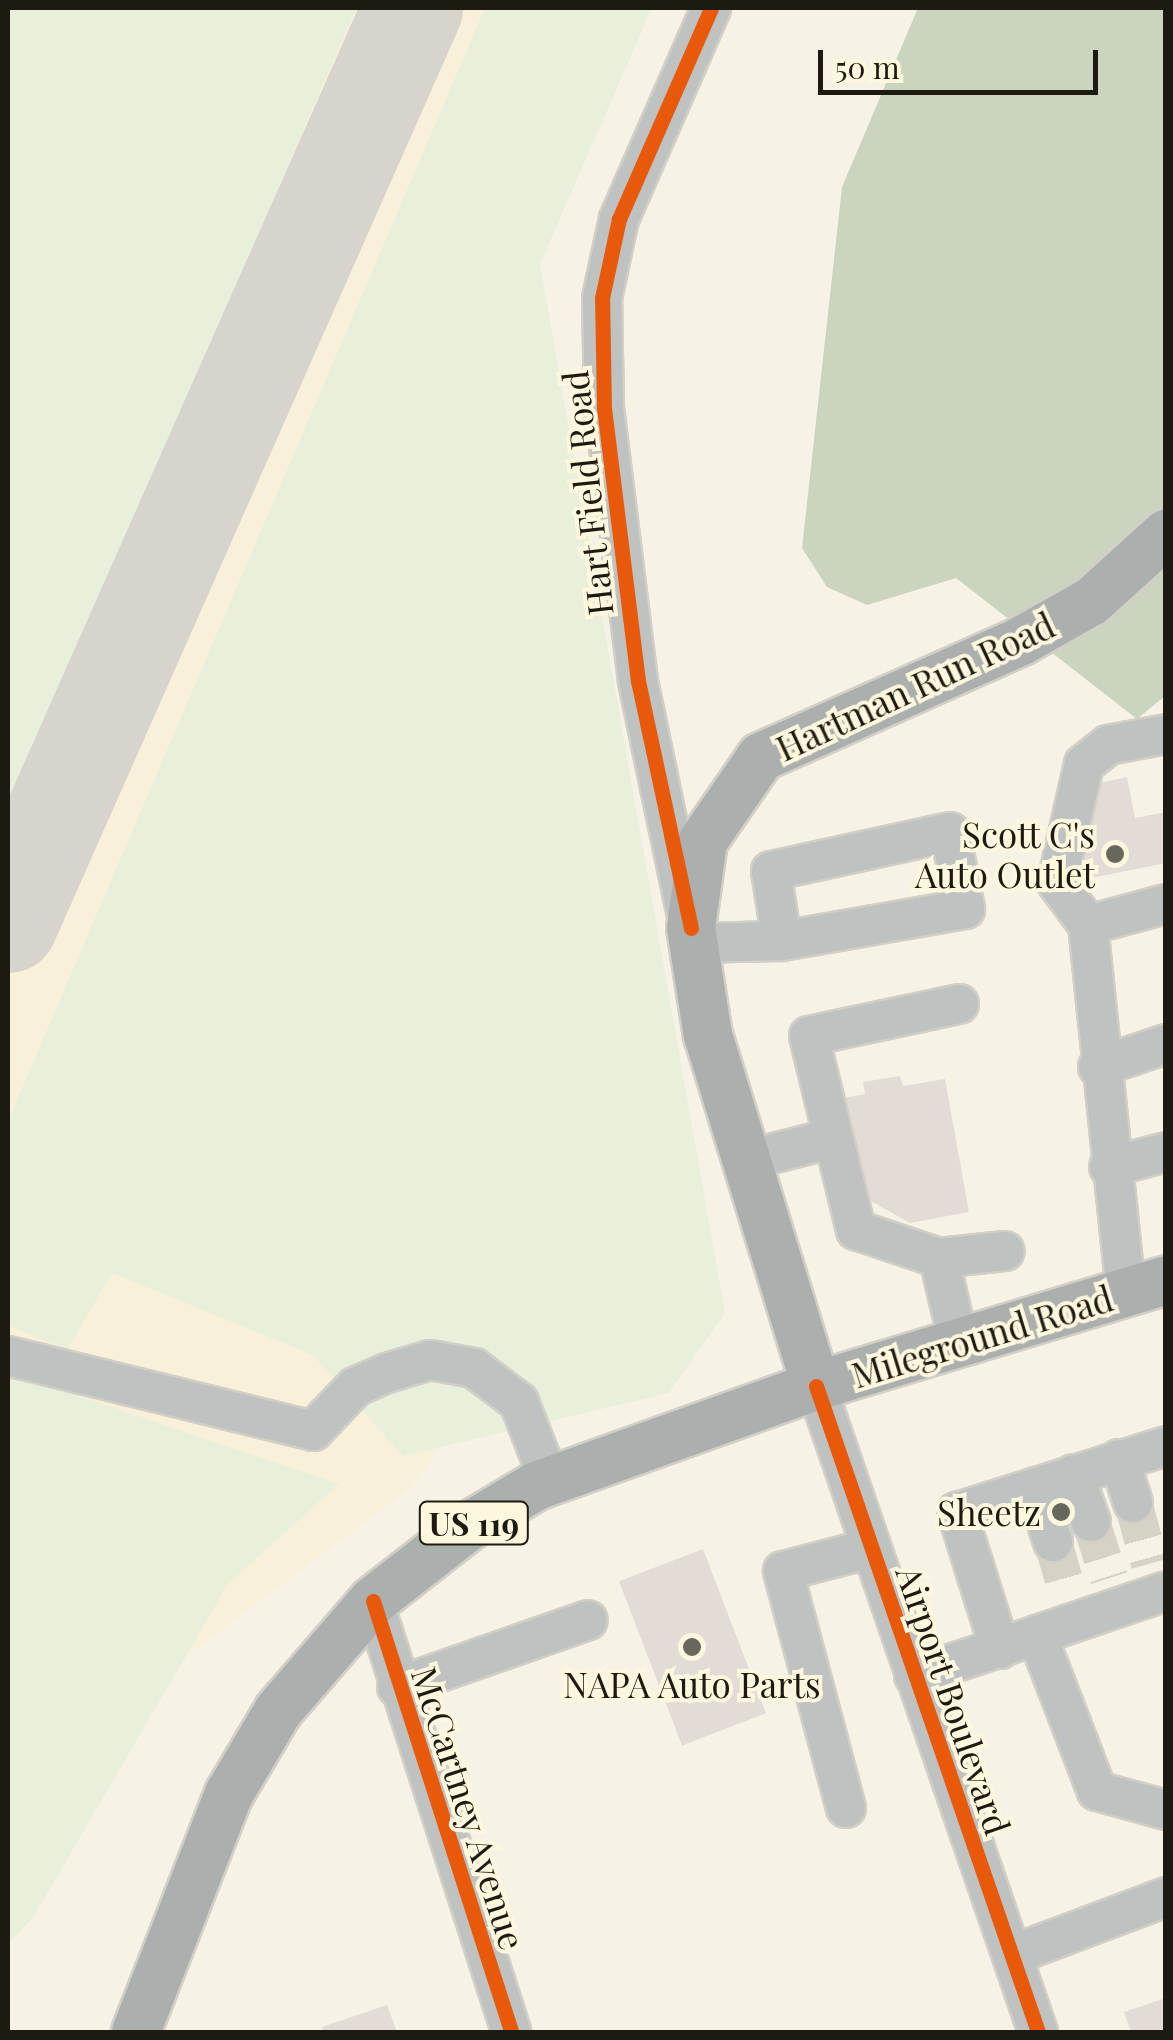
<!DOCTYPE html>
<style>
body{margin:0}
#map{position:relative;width:1173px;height:2040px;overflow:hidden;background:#f7f2e6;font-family:"Playfair Display",serif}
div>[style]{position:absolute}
.built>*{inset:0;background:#f9f0d9}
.green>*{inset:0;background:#e8f0dc}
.forest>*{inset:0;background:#cad4be}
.taxiway>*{height:100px;margin:-50px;padding:0 50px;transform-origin:50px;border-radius:50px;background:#d6d4cc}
.building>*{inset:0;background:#e3dcd6;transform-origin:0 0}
.minor-tunnel>*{height:38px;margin-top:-19px;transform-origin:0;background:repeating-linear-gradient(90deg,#d6d2c6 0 38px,transparent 0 57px)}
.roads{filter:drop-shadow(2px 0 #d2cfc6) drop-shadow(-2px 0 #d2cfc6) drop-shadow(0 2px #d2cfc6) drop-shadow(0 -2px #d2cfc6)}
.minor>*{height:38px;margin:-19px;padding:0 19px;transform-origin:19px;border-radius:19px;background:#bec2c0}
.major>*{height:48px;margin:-24px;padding:0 24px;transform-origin:24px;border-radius:24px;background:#abb0ae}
.cycleway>*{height:15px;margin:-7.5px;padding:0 7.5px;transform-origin:7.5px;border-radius:7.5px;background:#e8590c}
.dots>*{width:28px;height:28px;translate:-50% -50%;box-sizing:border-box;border:5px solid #fff6de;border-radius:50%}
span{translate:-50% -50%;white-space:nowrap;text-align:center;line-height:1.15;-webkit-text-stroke:8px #fff6de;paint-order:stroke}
.shield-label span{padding:2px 8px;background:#fff6de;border:2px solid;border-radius:8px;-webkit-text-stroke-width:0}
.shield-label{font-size:32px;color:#1d1a11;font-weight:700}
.street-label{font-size:35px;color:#1d1a11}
.poi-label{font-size:35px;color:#1d1a11}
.right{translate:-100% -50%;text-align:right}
.frame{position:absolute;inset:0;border:10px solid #1d1a11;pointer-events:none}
.scale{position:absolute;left:818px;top:50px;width:280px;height:45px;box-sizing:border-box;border:5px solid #1d1a11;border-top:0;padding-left:12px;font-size:30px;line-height:35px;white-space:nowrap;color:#1d1a11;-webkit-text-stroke:8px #fff6de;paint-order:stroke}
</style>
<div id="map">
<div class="built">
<i style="clip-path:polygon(8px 8px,627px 8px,494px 294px,682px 1107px,411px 1488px,172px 1667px,8px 1897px)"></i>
</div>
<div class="green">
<i style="clip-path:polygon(8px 8px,356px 8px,8px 815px)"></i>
<i style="clip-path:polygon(485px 8px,652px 8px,540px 264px,725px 1313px,669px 1393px,403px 1456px,313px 1355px,112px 1273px,67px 1350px,8px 1325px,8px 1121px)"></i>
<i style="clip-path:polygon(8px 1372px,339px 1484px,228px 1584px,34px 1916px,8px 1944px)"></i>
</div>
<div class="forest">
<i style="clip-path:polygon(918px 8px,1165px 8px,1165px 696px,1137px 719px,956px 578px,867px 605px,827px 587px,802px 548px,842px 187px)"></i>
</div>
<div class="taxiway">
<i style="left:8px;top:923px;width:1001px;rotate:-66.12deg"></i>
</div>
<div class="building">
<i style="clip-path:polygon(1127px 777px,1135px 818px,1166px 812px,1166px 863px,1066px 883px,1072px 789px)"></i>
<i style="clip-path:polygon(900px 1076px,903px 1086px,945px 1079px,969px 1212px,910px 1223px,862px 1196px,843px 1098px,865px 1094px,863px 1082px)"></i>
<i style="left:703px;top:1549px;width:176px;height:90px;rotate:69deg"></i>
<i style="clip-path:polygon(1166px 1998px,1166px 2032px,1131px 2032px,1124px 2012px)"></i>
<i style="clip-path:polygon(387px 2005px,397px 2032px,324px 2032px,322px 2027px)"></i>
</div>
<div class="minor-tunnel">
<i style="left:1133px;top:1503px;width:63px;rotate:74.4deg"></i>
<i style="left:1091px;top:1522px;width:59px;rotate:72.2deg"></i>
<i style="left:1053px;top:1542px;width:51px;rotate:74.1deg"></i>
</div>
<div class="roads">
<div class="minor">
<i style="left:687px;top:916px;width:240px;rotate:-101.8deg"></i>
<i style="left:638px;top:681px;width:275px;rotate:-97.1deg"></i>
<i style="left:604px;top:408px;width:110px;rotate:-91deg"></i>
<i style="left:602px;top:298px;width:81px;rotate:-77.9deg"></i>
<i style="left:619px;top:219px;width:230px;rotate:-66.4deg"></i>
<i style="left:1088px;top:925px;width:52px;rotate:-126.4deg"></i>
<i style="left:1057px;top:883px;width:122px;rotate:-77.2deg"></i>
<i style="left:1084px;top:764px;width:31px;rotate:-38deg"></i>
<i style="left:1108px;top:745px;width:59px;rotate:-10.7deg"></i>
<i style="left:692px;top:943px;width:90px;rotate:-1.3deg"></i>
<i style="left:782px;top:941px;width:186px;rotate:-9.9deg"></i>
<i style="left:965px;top:909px;width:78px;rotate:-101deg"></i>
<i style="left:950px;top:832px;width:183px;rotate:167.7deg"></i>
<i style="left:771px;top:871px;width:71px;rotate:81.1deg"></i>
<i style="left:959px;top:1004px;width:153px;rotate:168deg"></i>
<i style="left:809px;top:1036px;width:200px;rotate:76.4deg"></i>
<i style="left:856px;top:1230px;width:88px;rotate:18.6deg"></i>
<i style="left:939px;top:1258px;width:88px;rotate:76.9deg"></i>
<i style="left:1098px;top:1067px;width:72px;rotate:-18.7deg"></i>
<i style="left:747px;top:1160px;width:89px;rotate:-14.3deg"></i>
<i style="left:1109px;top:1167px;width:59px;rotate:-14.7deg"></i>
<i style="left:939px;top:1258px;width:66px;rotate:-6.1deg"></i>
<i style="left:1126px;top:1292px;width:369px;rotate:-95.9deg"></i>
<i style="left:1088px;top:925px;width:81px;rotate:-15.1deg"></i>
<i style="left:8px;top:1356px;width:314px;rotate:13.8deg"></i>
<i style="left:313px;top:1431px;width:61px;rotate:-46.3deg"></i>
<i style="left:355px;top:1387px;width:35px;rotate:-24deg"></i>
<i style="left:387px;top:1373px;width:45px;rotate:-16.8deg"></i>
<i style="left:430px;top:1360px;width:45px;rotate:10.3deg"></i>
<i style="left:474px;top:1368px;width:56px;rotate:37.1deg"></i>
<i style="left:519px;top:1402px;width:86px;rotate:68.8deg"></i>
<i style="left:816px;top:1386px;width:683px;rotate:71.03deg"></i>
<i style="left:1119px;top:1459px;width:46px;rotate:72.3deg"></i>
<i style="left:1074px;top:1474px;width:51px;rotate:70.5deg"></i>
<i style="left:1035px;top:1487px;width:58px;rotate:71.9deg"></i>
<i style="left:373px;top:1601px;width:453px;rotate:72.2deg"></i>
<i style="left:1037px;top:1635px;width:136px;rotate:-18.8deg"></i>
<i style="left:1000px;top:1649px;width:144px;rotate:-107.4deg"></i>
<i style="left:957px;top:1512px;width:219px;rotate:-17.5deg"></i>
<i style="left:914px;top:1676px;width:130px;rotate:-18.4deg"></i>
<i style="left:1037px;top:1635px;width:167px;rotate:69deg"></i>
<i style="left:1097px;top:1791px;width:72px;rotate:15.4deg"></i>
<i style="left:397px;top:1687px;width:202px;rotate:-19.3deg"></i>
<i style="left:846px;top:1808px;width:245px;rotate:-104.9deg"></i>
<i style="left:783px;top:1571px;width:91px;rotate:-14.6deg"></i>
<i style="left:1012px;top:1955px;width:165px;rotate:-20.6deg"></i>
</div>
<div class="major">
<i style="left:816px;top:1386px;width:366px;rotate:-107.1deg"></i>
<i style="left:708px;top:1036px;width:109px;rotate:-98.9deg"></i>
<i style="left:691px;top:928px;width:88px;rotate:-82.1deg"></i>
<i style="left:703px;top:841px;width:102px;rotate:-55.4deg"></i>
<i style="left:761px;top:757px;width:285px;rotate:-24deg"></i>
<i style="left:1021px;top:641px;width:81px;rotate:-29.4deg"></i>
<i style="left:1092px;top:601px;width:100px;rotate:-42.2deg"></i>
<i style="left:136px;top:2032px;width:256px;rotate:-68.7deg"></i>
<i style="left:229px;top:1794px;width:96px;rotate:-59.4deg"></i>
<i style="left:278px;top:1711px;width:145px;rotate:-49.2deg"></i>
<i style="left:373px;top:1601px;width:122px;rotate:-38deg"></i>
<i style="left:469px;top:1526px;width:78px;rotate:-30.8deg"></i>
<i style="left:536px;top:1486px;width:297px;rotate:-19.7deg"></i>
<i style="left:816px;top:1386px;width:366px;rotate:-16.8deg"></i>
</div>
</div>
<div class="cycleway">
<i style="left:691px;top:928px;width:253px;rotate:-102.1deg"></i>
<i style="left:638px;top:681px;width:275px;rotate:-97.1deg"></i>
<i style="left:604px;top:408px;width:110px;rotate:-91deg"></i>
<i style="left:602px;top:298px;width:81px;rotate:-77.9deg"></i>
<i style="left:619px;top:219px;width:230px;rotate:-66.4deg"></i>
<i style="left:816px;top:1386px;width:683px;rotate:71.03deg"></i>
<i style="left:373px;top:1601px;width:453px;rotate:72.2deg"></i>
</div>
<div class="dots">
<i style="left:1115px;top:854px;background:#69665c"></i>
<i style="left:1061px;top:1512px;background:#69665c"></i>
<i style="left:692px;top:1647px;background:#69665c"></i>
</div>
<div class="shield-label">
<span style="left:474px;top:1523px">US 119</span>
</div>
<div class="street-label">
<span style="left:587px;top:493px;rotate:-96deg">Hart Field Road</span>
<span style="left:915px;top:686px;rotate:-25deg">Hartman Run Road</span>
<span style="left:982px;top:1336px;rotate:-17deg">Mileground Road</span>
<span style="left:954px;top:1700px;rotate:71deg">Airport Boulevard</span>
<span style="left:469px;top:1808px;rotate:72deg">McCartney Avenue</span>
</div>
<div class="poi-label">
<span class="right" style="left:1095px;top:854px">Scott C's<br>Auto Outlet</span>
<span class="right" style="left:1041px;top:1512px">Sheetz</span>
<span style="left:692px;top:1684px">NAPA Auto Parts</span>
</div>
<div class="frame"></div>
<div class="scale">50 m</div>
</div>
